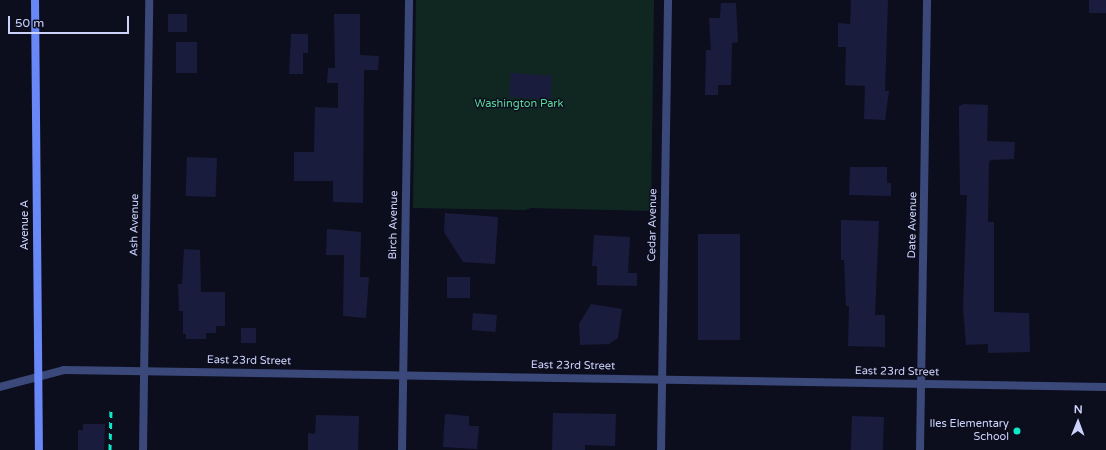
<!DOCTYPE html>
<style>
body{margin:0}
#map{position:relative;width:1106px;height:450px;overflow:hidden;background:#0d0e1d;font-family:"Varela Round",sans-serif}
div>[style]{position:absolute}
.green>*{inset:0;background:#102721}
.building>*{inset:0;background:#1a1c3d;transform-origin:0 0}
.minor>*{height:8px;margin:-4px;padding:0 4px;transform-origin:4px;border-radius:4px;background:#3a487a}
.secondary>*{height:8px;margin:-4px;padding:0 4px;transform-origin:4px;border-radius:4px;background:#6888f7}
.rail>*{height:3px;margin-top:-1.5px;transform-origin:0;background:repeating-linear-gradient(90deg,#0ce8c8 0 6px,transparent 0 11px)}
.dots>*{width:11px;height:11px;translate:-50% -50%;box-sizing:border-box;border:2px solid #0d0e1d;border-radius:50%}
span{translate:-50% -50%;white-space:nowrap;text-align:center;line-height:1.15;-webkit-text-stroke:3px #0d0e1d;paint-order:stroke}
.park-label{font-size:11px;color:#5dd89b}
.street-label{font-size:11px;color:#ccd2fc}
.poi-label{font-size:11px;color:#ccd2fc}
.right{translate:-100% -50%;text-align:right}
.north{position:absolute;left:1058px;top:402px;width:40px;height:40px;-webkit-text-stroke:3px #0d0e1d;paint-order:stroke;rotate:1deg;font-size:11px;font-weight:700;line-height:16px;text-align:center;color:#ccd2fc}
.north::after{content:'';display:block;margin:auto;width:14px;height:18px;background:#ccd2fc;clip-path:polygon(50% 0,100% 100%,50% 72%,0 100%)}
.scale{position:absolute;left:8px;top:16px;width:121px;height:18px;box-sizing:border-box;border:2px solid #ccd2fc;border-top:0;padding-left:5px;font-size:12px;line-height:14px;white-space:nowrap;color:#ccd2fc;-webkit-text-stroke:3px #0d0e1d;paint-order:stroke}
</style>
<div id="map">
<div class="green">
<i style="clip-path:polygon(416px 0,654px 0,651px 211px,531px 208px,525px 210px,413px 208px)"></i>
</div>
<div class="building">
<i style="clip-path:polygon(851px 0,888px 0,885px 91px,889px 91px,885px 120px,864px 119px,865px 86px,845px 85px,846px 47px,838px 47px,838px 23px,850px 24px)"></i>
<i style="left:1089px;top:0;width:17px;height:13px"></i>
<i style="clip-path:polygon(721px 3px,736px 3px,738px 42px,732px 43px,731px 85px,718px 85px,718px 95px,705px 95px,706px 50px,711px 50px,709px 18px,720px 18px)"></i>
<i style="left:168px;top:14px;width:19px;height:18px"></i>
<i style="clip-path:polygon(334px 14px,360px 14px,360px 55px,379px 56px,378px 70px,364px 70px,363px 203px,333px 202px,333px 181px,294px 181px,294px 152px,314px 152px,315px 107px,338px 108px,338px 83px,327px 83px,328px 68px,335px 68px)"></i>
<i style="clip-path:polygon(291px 34px,308px 34px,308px 53px,303px 53px,303px 74px,289px 74px)"></i>
<i style="left:176px;top:42px;width:21px;height:31px"></i>
<i style="left:511px;top:73px;width:41px;height:24px;rotate:4deg"></i>
<i style="clip-path:polygon(964px 104px,988px 105px,987px 141px,1015px 142px,1014px 159px,991px 160px,989px 162px,988px 222px,994px 222px,994px 312px,1029px 313px,1030px 352px,988px 353px,988px 344px,966px 345px,963px 308px,967px 195px,960px 195px,959px 122px,959px 106px)"></i>
<i style="left:187px;top:157px;width:30px;height:39px;rotate:2deg"></i>
<i style="clip-path:polygon(850px 167px,887px 167px,887px 183px,891px 183px,891px 196px,849px 195px)"></i>
<i style="clip-path:polygon(445px 213px,498px 217px,495px 264px,463px 262px,444px 232px)"></i>
<i style="clip-path:polygon(841px 220px,879px 221px,875px 315px,885px 315px,885px 347px,848px 346px,849px 306px,846px 306px,844px 260px,841px 260px)"></i>
<i style="clip-path:polygon(327px 229px,361px 232px,360px 277px,369px 277px,366px 318px,343px 316px,344px 255px,326px 255px)"></i>
<i style="left:698px;top:234px;width:42px;height:106px"></i>
<i style="clip-path:polygon(594px 235px,630px 237px,628px 273px,637px 273px,637px 286px,597px 285px,597px 266px,592px 266px)"></i>
<i style="clip-path:polygon(184px 249px,200px 250px,201px 292px,225px 292px,225px 326px,216px 326px,216px 333px,206px 333px,206px 339px,186px 339px,186px 334px,183px 334px,183px 311px,179px 311px,178px 284px,182px 284px)"></i>
<i style="left:447px;top:277px;width:23px;height:21px"></i>
<i style="clip-path:polygon(591px 304px,622px 309px,618px 338px,609px 344px,580px 345px,579px 324px)"></i>
<i style="left:473px;top:313px;width:24px;height:17px;rotate:5deg"></i>
<i style="left:256px;top:328px;width:15px;height:15px;rotate:90deg"></i>
<i style="clip-path:polygon(553px 413px,616px 414px,615px 446px,585px 445px,585px 450px,552px 450px)"></i>
<i style="clip-path:polygon(445px 414px,469px 416px,469px 426px,479px 426px,477px 449px,443px 447px)"></i>
<i style="clip-path:polygon(316px 415px,359px 416px,358px 450px,308px 450px,308px 433px,315px 434px)"></i>
<i style="left:852px;top:416px;width:32px;height:34px;rotate:2deg"></i>
<i style="clip-path:polygon(83px 424px,105px 424px,104px 450px,78px 450px,78px 430px,83px 430px)"></i>
</div>
<div class="minor">
<i style="left:0;top:387px;width:66px;rotate:-14.9deg"></i>
<i style="left:64px;top:370px;width:1042px;rotate:0.93deg"></i>
<i style="left:143px;top:450px;width:450px;rotate:-89.2deg"></i>
<i style="left:402px;top:450px;width:450px;rotate:-89.1deg"></i>
<i style="left:661px;top:450px;width:450px;rotate:-89.1deg"></i>
<i style="left:920px;top:450px;width:450px;rotate:-89.1deg"></i>
</div>
<div class="secondary">
<i style="left:35px;top:0;width:450px;rotate:89.5deg"></i>
</div>
<div class="rail">
<i style="left:110px;top:450px;width:42px;rotate:-88.6deg"></i>
</div>
<div class="dots">
<i style="left:1017px;top:431px;background:#0ce8c8"></i>
</div>
<div class="park-label">
<span style="left:519px;top:104px">Washington Park</span>
</div>
<div class="street-label">
<span style="left:25px;top:225px;rotate:-90deg">Avenue A</span>
<span style="left:135px;top:225px;rotate:-89deg">Ash Avenue</span>
<span style="left:394px;top:225px;rotate:-89deg">Birch Avenue</span>
<span style="left:653px;top:225px;rotate:-89deg">Cedar Avenue</span>
<span style="left:913px;top:225px;rotate:-89deg">Date Avenue</span>
<span style="left:249px;top:361px;rotate:1deg">East 23rd Street</span>
<span style="left:573px;top:366px;rotate:1deg">East 23rd Street</span>
<span style="left:897px;top:372px;rotate:1deg">East 23rd Street</span>
</div>
<div class="poi-label">
<span class="right" style="left:1009px;top:431px">Iles Elementary<br>School</span>
</div>
<div class="north">N</div>
<div class="scale">50 m</div>
</div>
